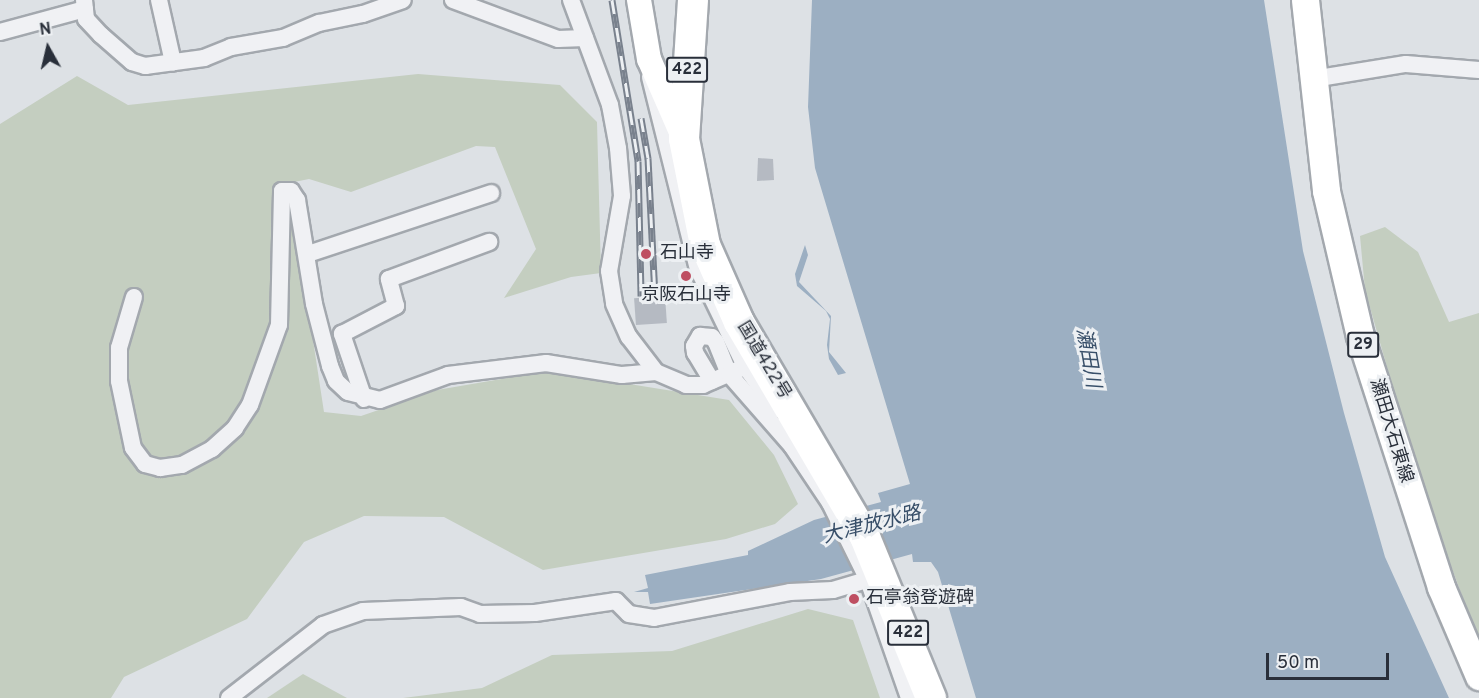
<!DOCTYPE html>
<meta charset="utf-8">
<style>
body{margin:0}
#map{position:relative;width:1479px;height:698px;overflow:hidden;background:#dde1e5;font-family:Overpass,"Noto Sans JP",sans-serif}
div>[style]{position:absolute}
.green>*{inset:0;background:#c4cec0}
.water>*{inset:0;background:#9cafc2}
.building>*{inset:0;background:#b5bac2;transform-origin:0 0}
.roads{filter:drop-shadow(2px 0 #a3a8ae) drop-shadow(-2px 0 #a3a8ae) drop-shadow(0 2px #a3a8ae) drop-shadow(0 -2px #a3a8ae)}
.street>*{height:16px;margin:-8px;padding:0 8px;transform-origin:8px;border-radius:8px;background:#f0f1f4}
.secondary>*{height:24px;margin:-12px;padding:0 12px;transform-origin:12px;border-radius:12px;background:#fff}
.primary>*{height:27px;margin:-13.5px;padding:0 13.5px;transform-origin:13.5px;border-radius:13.5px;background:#fff}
.highway>*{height:30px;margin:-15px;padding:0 15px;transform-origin:15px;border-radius:15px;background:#fff}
.rail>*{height:7px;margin-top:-3.5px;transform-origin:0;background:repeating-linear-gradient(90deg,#edf0f3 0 14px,#79818d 0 28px);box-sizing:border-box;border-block:2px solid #79818d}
.dots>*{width:16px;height:16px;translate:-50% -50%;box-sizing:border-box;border:3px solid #edf0f3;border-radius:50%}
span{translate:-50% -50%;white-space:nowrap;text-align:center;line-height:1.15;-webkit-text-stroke:6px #edf0f3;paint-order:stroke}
.shield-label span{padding:2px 4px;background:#edf0f3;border:2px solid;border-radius:4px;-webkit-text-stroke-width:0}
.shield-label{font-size:16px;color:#292f3a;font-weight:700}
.poi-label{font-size:18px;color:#292f3a}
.left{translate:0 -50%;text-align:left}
.street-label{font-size:18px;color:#292f3a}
.water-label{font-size:20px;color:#384f69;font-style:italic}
.north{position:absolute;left:18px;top:18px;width:60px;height:60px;-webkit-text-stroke:4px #edf0f3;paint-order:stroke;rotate:352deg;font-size:16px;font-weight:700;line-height:24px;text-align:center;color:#292f3a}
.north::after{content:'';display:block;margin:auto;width:21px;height:27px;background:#292f3a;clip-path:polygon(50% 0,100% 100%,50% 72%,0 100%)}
.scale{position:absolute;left:1266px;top:653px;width:123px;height:27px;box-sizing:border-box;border:3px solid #292f3a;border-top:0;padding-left:8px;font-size:18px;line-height:21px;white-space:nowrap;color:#292f3a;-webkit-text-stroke:4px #edf0f3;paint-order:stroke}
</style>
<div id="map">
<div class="green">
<i style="clip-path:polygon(418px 74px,560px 85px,597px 122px,601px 273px,571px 277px,504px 298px,536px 249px,495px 147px,476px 146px,351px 192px,309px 179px,289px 183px,324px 412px,361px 416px,437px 390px,548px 371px,729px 400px,774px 455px,798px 504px,775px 524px,726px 539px,543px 570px,444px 517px,364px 516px,304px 542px,247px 619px,124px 677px,111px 698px,0 698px,0 124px,77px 76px,128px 105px)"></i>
<i style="clip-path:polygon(1385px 227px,1418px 252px,1449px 322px,1479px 313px,1479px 641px,1421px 486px,1365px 290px,1360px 236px)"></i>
<i style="clip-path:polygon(808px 609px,853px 620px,880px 698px,403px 698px,482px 688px,552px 655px,672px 651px)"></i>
<i style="clip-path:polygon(303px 674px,347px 698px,267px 698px)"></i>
</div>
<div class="water">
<i style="clip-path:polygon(812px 0,1264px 0,1303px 251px,1344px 413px,1385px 557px,1449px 698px,976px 698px,938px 572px,931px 562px,913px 562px,912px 554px,821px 579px,650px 604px,648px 592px,634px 592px,648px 588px,645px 575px,748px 555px,748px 551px,814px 520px,881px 502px,878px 493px,910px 484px,815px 168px,808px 107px)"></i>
<i style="clip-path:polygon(805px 245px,808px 255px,799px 282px,831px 316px,829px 352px,846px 373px,838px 375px,829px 359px,827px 345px,830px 319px,826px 311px,797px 286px,795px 274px)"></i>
</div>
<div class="building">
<i style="clip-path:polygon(758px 158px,773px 159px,774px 180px,757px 181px)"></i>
<i style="left:665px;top:296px;width:27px;height:31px;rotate:86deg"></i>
</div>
<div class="roads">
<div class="street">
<i style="left:84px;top:0;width:19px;rotate:84deg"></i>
<i style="left:86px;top:19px;width:22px;rotate:47deg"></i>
<i style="left:101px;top:35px;width:41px;rotate:41.1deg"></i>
<i style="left:132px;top:62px;width:14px;rotate:17deg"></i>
<i style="left:145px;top:66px;width:60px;rotate:-7.7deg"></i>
<i style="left:204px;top:58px;width:29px;rotate:-22deg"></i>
<i style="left:231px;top:47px;width:53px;rotate:-9.8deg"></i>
<i style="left:283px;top:38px;width:39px;rotate:-23deg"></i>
<i style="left:319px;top:23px;width:45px;rotate:-11.6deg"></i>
<i style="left:363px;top:14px;width:42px;rotate:-19.3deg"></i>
<i style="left:159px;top:0;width:64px;rotate:77.3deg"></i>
<i style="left:453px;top:0;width:112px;rotate:20.4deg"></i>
<i style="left:558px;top:39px;width:27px;rotate:-2deg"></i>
<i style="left:571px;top:0;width:112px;rotate:69.6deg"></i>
<i style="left:610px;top:105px;width:44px;rotate:79.5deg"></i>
<i style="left:618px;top:148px;width:48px;rotate:85.2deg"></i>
<i style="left:622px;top:196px;width:76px;rotate:99.8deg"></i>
<i style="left:609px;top:271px;width:33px;rotate:81deg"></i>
<i style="left:614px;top:304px;width:36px;rotate:66deg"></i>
<i style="left:629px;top:337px;width:44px;rotate:52.4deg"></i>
<i style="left:656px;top:372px;width:33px;rotate:23deg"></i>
<i style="left:686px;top:385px;width:17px"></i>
<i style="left:703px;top:385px;width:62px;rotate:-23.7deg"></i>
<i style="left:0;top:32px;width:88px;rotate:-15.1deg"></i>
<i style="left:650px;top:77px;width:198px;rotate:76deg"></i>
<i style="left:698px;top:269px;width:108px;rotate:64.1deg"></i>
<i style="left:745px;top:366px;width:53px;rotate:54.2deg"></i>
<i style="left:1313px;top:79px;width:94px;rotate:-9.2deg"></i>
<i style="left:1406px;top:64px;width:73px;rotate:4.7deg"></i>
<i style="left:308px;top:254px;width:193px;rotate:-18.4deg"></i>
<i style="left:134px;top:297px;width:53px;rotate:106.4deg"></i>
<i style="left:119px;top:348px;width:33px;rotate:90deg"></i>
<i style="left:119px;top:381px;width:68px;rotate:78.2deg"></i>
<i style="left:133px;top:448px;width:20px;rotate:53deg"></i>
<i style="left:145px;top:464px;width:16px;rotate:15deg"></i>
<i style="left:160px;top:468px;width:22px;rotate:-8deg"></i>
<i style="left:182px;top:465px;width:34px;rotate:-28deg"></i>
<i style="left:212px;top:449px;width:31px;rotate:-42deg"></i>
<i style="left:235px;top:428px;width:27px;rotate:-57deg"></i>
<i style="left:250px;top:405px;width:85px;rotate:-70.1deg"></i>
<i style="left:279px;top:325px;width:134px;rotate:-88.7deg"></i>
<i style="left:282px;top:191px;width:9px"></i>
<i style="left:291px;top:191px;width:11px;rotate:56deg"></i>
<i style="left:297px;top:200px;width:105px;rotate:80.7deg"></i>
<i style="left:314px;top:304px;width:64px;rotate:75.5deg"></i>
<i style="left:330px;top:366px;width:16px;rotate:68deg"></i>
<i style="left:336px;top:381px;width:16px;rotate:43deg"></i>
<i style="left:348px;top:392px;width:33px;rotate:14deg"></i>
<i style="left:380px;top:400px;width:72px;rotate:-20.2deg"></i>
<i style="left:448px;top:375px;width:99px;rotate:-7deg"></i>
<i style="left:546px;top:363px;width:77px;rotate:9deg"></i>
<i style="left:622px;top:375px;width:34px;rotate:-5deg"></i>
<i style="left:712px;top:381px;width:33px;rotate:-121deg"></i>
<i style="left:695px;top:353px;width:7px;rotate:-98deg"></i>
<i style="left:694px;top:346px;width:12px;rotate:-59deg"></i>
<i style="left:700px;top:336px;width:12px;rotate:5deg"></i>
<i style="left:712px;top:337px;width:6px;rotate:51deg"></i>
<i style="left:716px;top:342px;width:35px;rotate:68deg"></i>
<i style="left:729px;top:374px;width:96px;rotate:48.8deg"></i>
<i style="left:792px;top:446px;width:69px;rotate:56.3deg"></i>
<i style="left:830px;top:503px;width:86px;rotate:63.7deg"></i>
<i style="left:868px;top:580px;width:125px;rotate:70.8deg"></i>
<i style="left:364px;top:399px;width:69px;rotate:-108.7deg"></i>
<i style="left:342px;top:334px;width:61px;rotate:-27.4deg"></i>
<i style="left:396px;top:306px;width:28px;rotate:-105deg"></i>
<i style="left:389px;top:279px;width:107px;rotate:-20.3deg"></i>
<i style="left:229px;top:698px;width:119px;rotate:-37.8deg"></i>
<i style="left:323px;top:625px;width:42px;rotate:-19.3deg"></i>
<i style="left:363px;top:611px;width:98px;rotate:-2.3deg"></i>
<i style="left:461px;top:607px;width:20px;rotate:20deg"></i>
<i style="left:480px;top:614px;width:55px;rotate:-1deg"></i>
<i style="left:535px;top:613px;width:82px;rotate:-8.4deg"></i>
<i style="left:616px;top:601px;width:18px;rotate:45deg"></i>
<i style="left:629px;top:614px;width:25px;rotate:9deg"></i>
<i style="left:654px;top:618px;width:138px;rotate:-10.8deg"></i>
<i style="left:790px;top:592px;width:43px;rotate:-2.7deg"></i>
<i style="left:833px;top:590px;width:52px;rotate:-16.7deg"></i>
</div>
<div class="secondary">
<i style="left:639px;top:0;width:60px;rotate:80.4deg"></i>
<i style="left:649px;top:59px;width:87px;rotate:66.4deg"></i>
</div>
<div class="primary">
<i style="left:1305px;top:0;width:192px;rotate:83.7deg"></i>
<i style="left:1326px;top:191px;width:149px;rotate:76.8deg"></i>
<i style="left:1360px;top:336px;width:264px;rotate:72.1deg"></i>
<i style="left:1441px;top:587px;width:97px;rotate:66.9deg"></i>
</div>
<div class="highway">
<i style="left:693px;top:0;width:139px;rotate:93.7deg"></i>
<i style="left:684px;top:139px;width:108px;rotate:78.8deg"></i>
<i style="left:705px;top:245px;width:84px;rotate:66.2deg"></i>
<i style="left:739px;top:322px;width:249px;rotate:59.6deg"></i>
<i style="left:865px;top:537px;width:174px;rotate:67.7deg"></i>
</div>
</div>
<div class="rail">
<i style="left:612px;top:0;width:163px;rotate:80.8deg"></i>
<i style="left:638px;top:161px;width:135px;rotate:88.7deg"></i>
<i style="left:641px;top:118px;width:41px;rotate:80.1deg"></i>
<i style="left:648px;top:158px;width:136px;rotate:87.1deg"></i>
</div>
<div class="dots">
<i style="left:646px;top:254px;background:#be4f62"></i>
<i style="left:686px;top:276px;background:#be4f62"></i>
<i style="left:854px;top:599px;background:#be4f62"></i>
</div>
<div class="shield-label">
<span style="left:687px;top:70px">422</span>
<span style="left:1363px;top:345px">29</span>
<span style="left:908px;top:633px">422</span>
</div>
<div class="poi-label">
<span class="left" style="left:660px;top:254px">石山寺</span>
<span style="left:686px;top:296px">京阪石山寺</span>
<span class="left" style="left:866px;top:599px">石亭翁登遊碑</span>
</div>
<div class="street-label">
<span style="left:763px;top:361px;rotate:59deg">国道422号</span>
<span style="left:1390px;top:431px;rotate:73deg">瀬田大石東線</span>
</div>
<div class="water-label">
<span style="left:1087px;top:358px;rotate:80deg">瀬田川</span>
<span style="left:872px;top:526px;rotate:-14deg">大津放水路</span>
</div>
<div class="north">N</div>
<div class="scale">50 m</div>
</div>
